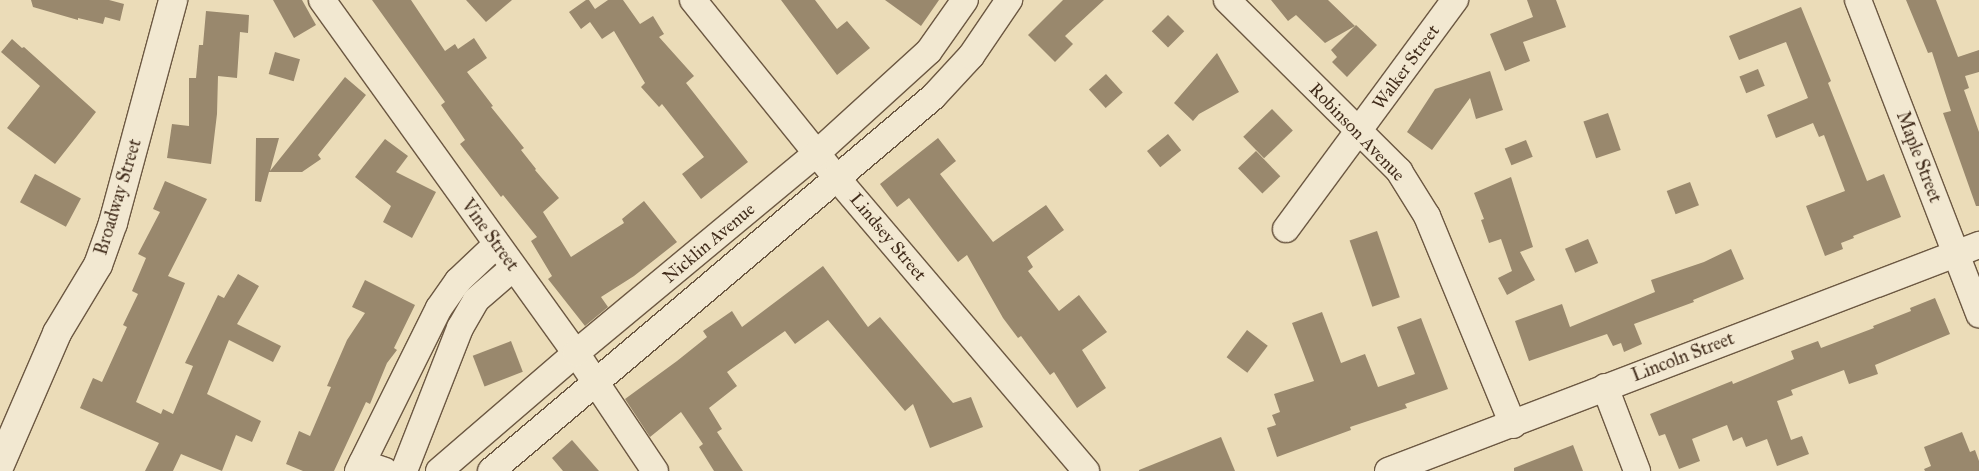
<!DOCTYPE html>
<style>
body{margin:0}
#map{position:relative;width:1979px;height:471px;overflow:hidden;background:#ebdcb8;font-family:"IM FELL Great Primer",serif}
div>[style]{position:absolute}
.building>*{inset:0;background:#99886d;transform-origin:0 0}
.roads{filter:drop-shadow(1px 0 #6c5842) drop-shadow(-1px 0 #6c5842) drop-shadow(0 1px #6c5842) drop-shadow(0 -1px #6c5842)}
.street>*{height:26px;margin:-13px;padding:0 13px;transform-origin:13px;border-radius:13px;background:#f2e8d1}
.secondary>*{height:28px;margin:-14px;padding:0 14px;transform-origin:14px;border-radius:14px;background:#f2e8d1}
span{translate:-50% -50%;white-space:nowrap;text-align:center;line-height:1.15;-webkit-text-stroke:4.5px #f2e8d1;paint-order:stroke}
.street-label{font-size:18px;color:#412c1b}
</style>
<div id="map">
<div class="building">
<i style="clip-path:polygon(31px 0,109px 0,124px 4px,120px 21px,105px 17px,103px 24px,78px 18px,78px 20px,33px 7px)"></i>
<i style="clip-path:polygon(273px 0,302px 0,316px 25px,294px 38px)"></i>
<i style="clip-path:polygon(372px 0,411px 0,445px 51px,455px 44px,458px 49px,474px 38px,487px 58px,467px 72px,493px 106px,491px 107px,524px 148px,521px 150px,536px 169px,535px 170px,559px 198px,543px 212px,571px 257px,624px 223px,622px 219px,644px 201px,677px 242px,634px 276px,601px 297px,608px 307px,585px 326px,548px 279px,552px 276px,531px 241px,537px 237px,503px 195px,501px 197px,460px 144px,465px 140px,441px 105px,445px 102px)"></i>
<i style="clip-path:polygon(466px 0,512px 0,486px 22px)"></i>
<i style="clip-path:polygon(586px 0,589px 0,595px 9px,608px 0,623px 0,640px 24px,653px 16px,664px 34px,659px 37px,694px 76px,686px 83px,748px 162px,701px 199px,682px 174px,704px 157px,662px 104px,659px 107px,641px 87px,645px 83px,614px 31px,602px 39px,590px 22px,581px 29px,569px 12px)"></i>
<i style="clip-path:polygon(781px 0,815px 0,837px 29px,847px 21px,870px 48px,837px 75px)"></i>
<i style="clip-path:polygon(885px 0,939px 0,921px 26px)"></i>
<i style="clip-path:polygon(1063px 0,1104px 0,1065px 36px,1073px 44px,1055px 62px,1028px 35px)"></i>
<i style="clip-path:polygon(1271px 0,1328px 0,1355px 26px,1325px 43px,1296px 15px,1288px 21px)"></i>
<i style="clip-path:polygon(1527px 0,1556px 0,1566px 27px,1523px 42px,1530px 61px,1505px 71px,1490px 34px,1533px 17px)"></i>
<i style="clip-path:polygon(1906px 0,1936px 0,1958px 57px,1979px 50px,1979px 72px,1965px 76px,1969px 88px,1964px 90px,1979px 132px,1979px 206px,1976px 206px,1943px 113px,1951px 111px,1932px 52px,1928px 53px)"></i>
<i style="clip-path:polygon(1801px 7px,1831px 81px,1828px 83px,1867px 181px,1884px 174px,1901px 217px,1853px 236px,1854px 238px,1841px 243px,1843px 249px,1825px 256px,1806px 206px,1845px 191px,1824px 135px,1819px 137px,1813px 123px,1776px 138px,1767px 115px,1808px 98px,1786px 42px,1739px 60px,1729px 36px)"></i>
<i style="clip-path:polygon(206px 11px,249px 15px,248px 33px,240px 32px,237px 78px,218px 76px,217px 114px,211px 164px,167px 158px,172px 124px,189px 126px,189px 78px,196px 78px,199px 45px,203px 45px)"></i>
<i style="left:1168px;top:15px;width:23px;height:23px;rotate:45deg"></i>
<i style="clip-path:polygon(1356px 25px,1377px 45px,1347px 77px,1332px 62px,1337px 57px,1331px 50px)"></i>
<i style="clip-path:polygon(12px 39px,22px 48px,24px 47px,96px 112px,55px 164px,7px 128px,40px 86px,1px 52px)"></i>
<i style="left:275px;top:52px;width:26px;height:23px;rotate:16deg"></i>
<i style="clip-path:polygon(1217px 53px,1239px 92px,1199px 114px,1193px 121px,1174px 103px)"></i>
<i style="left:1758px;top:69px;width:18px;height:20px;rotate:68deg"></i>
<i style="clip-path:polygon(1490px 71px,1503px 110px,1476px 119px,1470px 98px,1432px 150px,1407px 132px,1435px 89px)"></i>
<i style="left:1106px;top:74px;width:25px;height:23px;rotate:48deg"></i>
<i style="clip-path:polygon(345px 77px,366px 95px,318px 155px,321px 159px,302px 172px,269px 172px,261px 202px,255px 201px,256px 138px,279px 138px,270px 171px)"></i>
<i style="left:1272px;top:109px;width:30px;height:40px;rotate:46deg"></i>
<i style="left:1608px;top:113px;width:39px;height:26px;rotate:71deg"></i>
<i style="left:1168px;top:134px;width:21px;height:27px;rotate:51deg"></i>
<i style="clip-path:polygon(938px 138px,956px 161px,940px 174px,993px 242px,1046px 205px,1064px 230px,1027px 257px,1033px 267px,1028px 271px,1059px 311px,1079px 295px,1107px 332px,1082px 350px,1106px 388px,1077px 408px,1054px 372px,1050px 375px,1021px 336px,1018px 338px,1003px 318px,967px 255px,958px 262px,909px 198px,897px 207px,880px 184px)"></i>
<i style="clip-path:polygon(385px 139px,408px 156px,396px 172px,436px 192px,412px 238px,383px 222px,391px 206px,355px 177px)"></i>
<i style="left:1526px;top:140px;width:18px;height:23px;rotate:68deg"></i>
<i style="left:1256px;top:151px;width:35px;height:25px;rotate:46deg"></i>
<i style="left:35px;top:174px;width:52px;height:32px;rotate:28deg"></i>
<i style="clip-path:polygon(1511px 177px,1533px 247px,1520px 252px,1535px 280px,1507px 295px,1498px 278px,1512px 271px,1501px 239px,1489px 243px,1481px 220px,1484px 219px,1474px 193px)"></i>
<i style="clip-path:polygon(165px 181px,207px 199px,168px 276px,185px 283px,136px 402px,161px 414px,163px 409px,173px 414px,193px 366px,185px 363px,218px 295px,224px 298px,238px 274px,259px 286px,237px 324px,281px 346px,273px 362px,229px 340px,207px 394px,261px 421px,252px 442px,236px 435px,222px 471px,181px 454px,173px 471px,145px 471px,159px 443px,80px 408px,93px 378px,102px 382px,127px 327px,123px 325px,138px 294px,132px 291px,146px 258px,138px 254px,160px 212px,153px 209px)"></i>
<i style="left:1690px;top:182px;width:25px;height:25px;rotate:69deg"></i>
<i style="left:1377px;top:231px;width:70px;height:29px;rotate:71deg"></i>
<i style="left:1588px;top:239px;width:26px;height:25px;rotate:67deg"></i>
<i style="clip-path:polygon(1731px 249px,1744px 279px,1693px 300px,1694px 302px,1634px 324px,1642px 344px,1624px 352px,1621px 343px,1613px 346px,1607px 334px,1529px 361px,1515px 321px,1562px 304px,1570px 327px,1655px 292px,1651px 280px,1704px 262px)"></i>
<i style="clip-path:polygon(823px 266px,868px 327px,880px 317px,953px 403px,971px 397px,983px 427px,930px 448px,913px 404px,905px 411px,828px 320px,795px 344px,785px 331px,727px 372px,737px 386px,709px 408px,722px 429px,717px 432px,743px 471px,714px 471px,699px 447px,703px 444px,681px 412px,650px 437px,625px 399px,677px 361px,707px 337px,703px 331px,732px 311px,742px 327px)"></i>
<i style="clip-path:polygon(365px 280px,415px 305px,394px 348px,397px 350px,387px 363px,370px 404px,366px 402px,334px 471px,303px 471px,286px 464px,299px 431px,310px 436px,331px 387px,327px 386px,347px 340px,365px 313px,352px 307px)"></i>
<i style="clip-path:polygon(1935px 298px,1950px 334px,1875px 365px,1878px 374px,1849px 384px,1844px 370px,1791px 390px,1793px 395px,1777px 401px,1791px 440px,1802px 436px,1809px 454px,1777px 466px,1767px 439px,1746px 447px,1742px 437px,1733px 441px,1727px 425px,1692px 439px,1700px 461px,1679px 469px,1665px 434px,1659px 436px,1650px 414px,1732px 381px,1733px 384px,1794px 359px,1791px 351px,1818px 341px,1821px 348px,1874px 328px,1873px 326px,1911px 311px,1910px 308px)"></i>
<i style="clip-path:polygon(1322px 312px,1341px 363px,1365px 354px,1378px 387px,1415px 374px,1397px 327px,1421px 318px,1448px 389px,1405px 404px,1407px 408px,1350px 427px,1351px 430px,1277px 457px,1267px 428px,1276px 425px,1272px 415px,1280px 412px,1274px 394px,1314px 381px,1292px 323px)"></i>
<i style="left:1247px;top:330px;width:26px;height:34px;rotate:37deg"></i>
<i style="left:511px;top:341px;width:33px;height:41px;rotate:69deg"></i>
<i style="clip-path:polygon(1962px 432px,1970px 452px,1975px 450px,1979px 461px,1979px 471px,1925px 471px,1924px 469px,1931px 466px,1924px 447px)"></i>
<i style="clip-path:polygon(1221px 437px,1235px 471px,1139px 471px,1139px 470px)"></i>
<i style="clip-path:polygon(572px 440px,599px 471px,563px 471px,552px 458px)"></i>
<i style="clip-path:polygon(1573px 445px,1583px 471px,1514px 471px,1514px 468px)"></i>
</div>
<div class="roads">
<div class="street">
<i style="left:322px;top:0;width:435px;rotate:54.3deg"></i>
<i style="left:576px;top:353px;width:142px;rotate:56.2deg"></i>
<i style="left:693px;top:0;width:228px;rotate:51.1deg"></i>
<i style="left:836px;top:177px;width:386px;rotate:49.6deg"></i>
<i style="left:1227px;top:0;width:243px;rotate:44.8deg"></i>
<i style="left:1399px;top:171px;width:53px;rotate:58.1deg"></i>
<i style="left:1427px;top:216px;width:226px;rotate:67.6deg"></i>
<i style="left:1858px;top:0;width:337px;rotate:68.9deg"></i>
<i style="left:1286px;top:229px;width:285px;rotate:-53.6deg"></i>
<i style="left:1605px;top:387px;width:90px;rotate:69.1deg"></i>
<i style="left:362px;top:463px;width:24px;rotate:19deg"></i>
<i style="left:358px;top:471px;width:182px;rotate:-63.6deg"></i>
<i style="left:439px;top:308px;width:33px;rotate:-55deg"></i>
<i style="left:458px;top:281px;width:52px;rotate:-43.5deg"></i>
<i style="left:404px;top:471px;width:154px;rotate:-68.6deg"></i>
<i style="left:460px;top:328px;width:32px;rotate:-60deg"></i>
<i style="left:476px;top:300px;width:49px;rotate:-40.9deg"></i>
<i style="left:439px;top:471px;width:181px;rotate:-40.7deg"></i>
<i style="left:576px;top:353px;width:313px;rotate:-39.7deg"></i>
<i style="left:817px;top:153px;width:151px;rotate:-42.3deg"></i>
<i style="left:929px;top:51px;width:62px;rotate:-54.8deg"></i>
<i style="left:491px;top:471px;width:579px;rotate:-40.24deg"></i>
<i style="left:933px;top:97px;width:56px;rotate:-47.2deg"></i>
<i style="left:971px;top:56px;width:68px;rotate:-55.8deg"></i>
<i style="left:1388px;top:471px;width:633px;rotate:-20.93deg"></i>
</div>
<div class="secondary">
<i style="left:0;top:465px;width:144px;rotate:-66.6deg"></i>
<i style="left:57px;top:333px;width:79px;rotate:-58.9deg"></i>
<i style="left:98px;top:265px;width:45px;rotate:-70.3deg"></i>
<i style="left:113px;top:223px;width:231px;rotate:-74.9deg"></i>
</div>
</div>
<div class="street-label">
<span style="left:1406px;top:67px;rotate:-54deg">Walker Street</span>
<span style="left:1357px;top:132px;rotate:46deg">Robinson Avenue</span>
<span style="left:1919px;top:157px;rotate:69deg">Maple Street</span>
<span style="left:118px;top:197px;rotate:-73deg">Broadway Street</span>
<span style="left:490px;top:235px;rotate:54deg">Vine Street</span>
<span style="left:888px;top:237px;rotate:50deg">Lindsey Street</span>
<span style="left:709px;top:243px;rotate:-40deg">Nicklin Avenue</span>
<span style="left:1683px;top:357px;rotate:-21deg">Lincoln Street</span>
</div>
</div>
